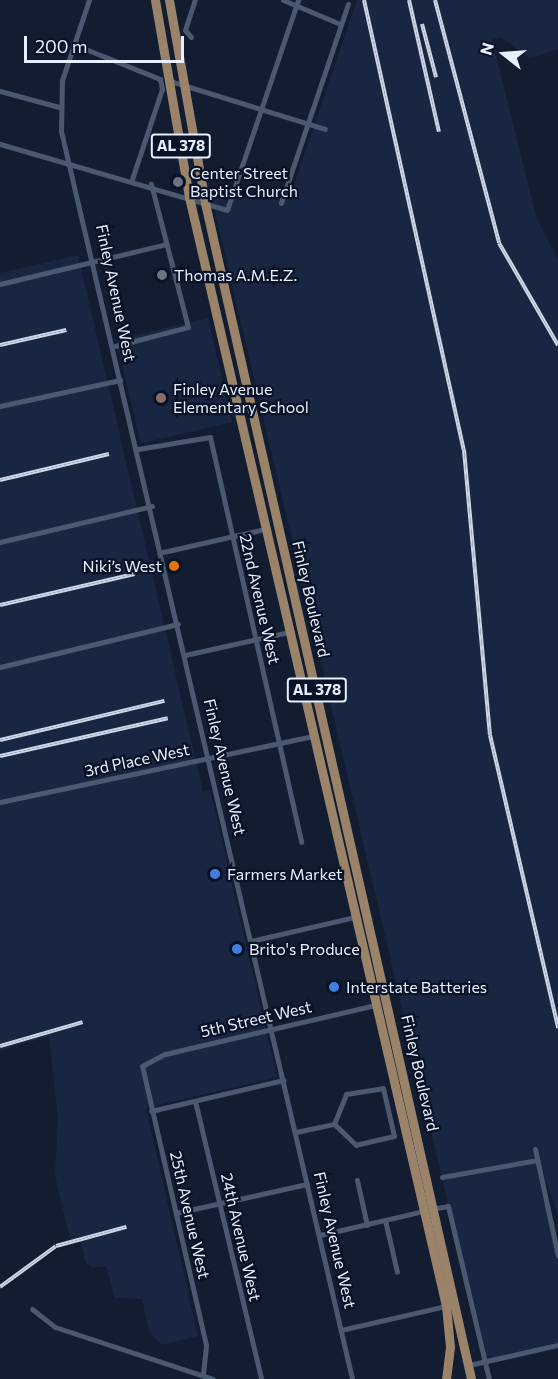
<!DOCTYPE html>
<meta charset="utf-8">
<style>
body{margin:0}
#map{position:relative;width:558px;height:1379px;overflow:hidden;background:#121d32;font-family:Commissioner,sans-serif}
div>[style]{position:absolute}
.built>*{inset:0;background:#182641;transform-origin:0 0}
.minor>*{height:5px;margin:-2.5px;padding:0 2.5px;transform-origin:2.5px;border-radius:2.5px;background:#4a5870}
.primary>*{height:9px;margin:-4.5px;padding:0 4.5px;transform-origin:4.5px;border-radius:4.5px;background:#9a8369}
.rail>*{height:4px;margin-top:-2px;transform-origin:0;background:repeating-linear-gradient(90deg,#091328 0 4.5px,#cdd6e6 0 9px);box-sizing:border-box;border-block:2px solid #cdd6e6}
.dots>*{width:16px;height:16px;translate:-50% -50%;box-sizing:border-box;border:3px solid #091328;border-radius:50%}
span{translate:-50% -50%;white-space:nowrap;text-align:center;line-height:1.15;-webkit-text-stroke:4.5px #091328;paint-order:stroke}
.shield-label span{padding:2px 4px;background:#091328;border:2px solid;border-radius:4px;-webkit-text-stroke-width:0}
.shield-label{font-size:15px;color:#e6effe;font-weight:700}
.poi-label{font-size:16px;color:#e6effe}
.left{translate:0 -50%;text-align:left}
.right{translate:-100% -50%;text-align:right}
.street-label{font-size:16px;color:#e6effe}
.north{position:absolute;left:474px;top:24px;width:60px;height:60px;-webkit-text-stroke:4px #091328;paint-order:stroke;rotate:287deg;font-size:16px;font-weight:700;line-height:24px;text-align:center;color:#e6effe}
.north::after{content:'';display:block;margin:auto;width:21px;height:27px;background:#e6effe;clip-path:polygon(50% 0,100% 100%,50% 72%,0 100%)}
.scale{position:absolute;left:24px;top:36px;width:160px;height:27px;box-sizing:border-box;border:3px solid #e6effe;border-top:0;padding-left:8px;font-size:18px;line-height:21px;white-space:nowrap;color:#e6effe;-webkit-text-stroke:4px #091328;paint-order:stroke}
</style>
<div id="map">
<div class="built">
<i style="clip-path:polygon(357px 0,558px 0,558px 49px,530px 58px,501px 37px,492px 40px,536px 216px,558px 260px,558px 1215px,542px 1168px,558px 1245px,558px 1347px,485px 1361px,211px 195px,289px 199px)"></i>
<i style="clip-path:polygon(78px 255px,203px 792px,210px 790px,277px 1077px,146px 1108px,198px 1336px,161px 1345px,149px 1331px,142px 1299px,115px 1298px,106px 1266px,93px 1268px,85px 1262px,81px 1241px,71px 1243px,55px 1176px,58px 1117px,49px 1036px,0 1051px,0 273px)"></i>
<i style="left:208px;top:318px;width:107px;height:94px;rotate:77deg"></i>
</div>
<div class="minor">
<i style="left:89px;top:0;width:84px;rotate:108.6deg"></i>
<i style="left:62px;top:80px;width:51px;rotate:91.1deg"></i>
<i style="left:61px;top:131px;width:1281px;rotate:76.87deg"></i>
<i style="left:283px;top:0;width:62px;rotate:22.8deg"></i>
<i style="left:191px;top:37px;width:9px;rotate:-131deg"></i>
<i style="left:185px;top:30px;width:32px;rotate:-72deg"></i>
<i style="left:73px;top:44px;width:94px;rotate:21.9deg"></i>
<i style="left:160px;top:79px;width:10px;rotate:79deg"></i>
<i style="left:162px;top:89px;width:95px;rotate:108.4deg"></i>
<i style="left:170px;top:81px;width:162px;rotate:17.2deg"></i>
<i style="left:0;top:91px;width:61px;rotate:15.2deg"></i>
<i style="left:0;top:144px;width:236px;rotate:16.2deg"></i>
<i style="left:227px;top:210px;width:222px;rotate:-71.3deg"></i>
<i style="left:281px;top:203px;width:210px;rotate:-71.4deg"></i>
<i style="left:0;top:284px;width:171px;rotate:-13.5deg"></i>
<i style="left:115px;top:346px;width:75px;rotate:-14.6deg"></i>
<i style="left:188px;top:327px;width:148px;rotate:-104.5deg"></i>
<i style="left:0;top:406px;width:123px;rotate:-12.2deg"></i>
<i style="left:138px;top:449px;width:73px;rotate:-9.5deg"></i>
<i style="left:210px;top:437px;width:415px;rotate:77.3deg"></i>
<i style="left:0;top:542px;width:156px;rotate:-13.3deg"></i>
<i style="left:163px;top:552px;width:105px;rotate:-12.7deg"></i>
<i style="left:185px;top:655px;width:107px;rotate:-12.5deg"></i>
<i style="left:0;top:667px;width:183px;rotate:-13.6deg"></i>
<i style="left:0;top:802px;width:321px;rotate:-11.9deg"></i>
<i style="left:251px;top:941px;width:107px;rotate:-13deg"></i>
<i style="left:195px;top:1101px;width:286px;rotate:76.6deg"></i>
<i style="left:151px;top:1111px;width:136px;rotate:-13.2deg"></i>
<i style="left:296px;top:1132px;width:39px;rotate:-12deg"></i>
<i style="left:334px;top:1124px;width:32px;rotate:-68deg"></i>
<i style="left:346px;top:1094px;width:37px;rotate:-9deg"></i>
<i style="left:383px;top:1088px;width:49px;rotate:77.1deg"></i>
<i style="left:394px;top:1136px;width:39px;rotate:167deg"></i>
<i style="left:356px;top:1145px;width:30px;rotate:-136deg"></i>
<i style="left:535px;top:1149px;width:109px;rotate:77.9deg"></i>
<i style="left:442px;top:1177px;width:97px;rotate:-10.1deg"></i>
<i style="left:357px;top:1180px;width:46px;rotate:77.5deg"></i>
<i style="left:436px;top:1208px;width:12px;rotate:-9deg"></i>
<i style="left:448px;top:1206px;width:178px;rotate:76.7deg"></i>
<i style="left:176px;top:1213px;width:134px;rotate:-12.5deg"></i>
<i style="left:385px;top:1220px;width:53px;rotate:77deg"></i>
<i style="left:320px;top:1235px;width:107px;rotate:-13deg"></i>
<i style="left:32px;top:1309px;width:29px;rotate:38deg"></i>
<i style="left:55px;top:1327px;width:166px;rotate:18.2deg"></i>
<i style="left:341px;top:1330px;width:108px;rotate:-12.9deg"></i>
<i style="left:469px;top:1365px;width:91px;rotate:-12.7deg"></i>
<i style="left:203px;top:1374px;width:29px;rotate:-84deg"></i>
<i style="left:206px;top:1345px;width:286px;rotate:-102.9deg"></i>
<i style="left:142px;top:1066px;width:26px;rotate:-28deg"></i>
<i style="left:165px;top:1054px;width:216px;rotate:-13.1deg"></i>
</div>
<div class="primary">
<i style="left:155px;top:0;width:200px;rotate:80.2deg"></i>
<i style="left:189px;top:197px;width:1138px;rotate:76.95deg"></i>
<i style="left:446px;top:1306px;width:41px;rotate:84.4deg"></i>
<i style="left:450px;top:1347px;width:32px;rotate:97deg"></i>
<i style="left:169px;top:0;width:206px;rotate:79.9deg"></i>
<i style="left:205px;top:203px;width:1206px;rotate:77.25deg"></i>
</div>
<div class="rail">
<i style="left:364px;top:0;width:461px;rotate:77.5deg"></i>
<i style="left:464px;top:450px;width:286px;rotate:84.8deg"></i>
<i style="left:490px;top:735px;width:301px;rotate:76.9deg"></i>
<i style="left:409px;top:0;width:135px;rotate:77.2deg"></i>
<i style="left:435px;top:0;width:251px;rotate:75.2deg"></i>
<i style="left:499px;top:243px;width:118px;rotate:60deg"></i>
<i style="left:422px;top:24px;width:55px;rotate:75.2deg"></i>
<i style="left:0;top:345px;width:68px;rotate:-12.8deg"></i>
<i style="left:0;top:480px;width:112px;rotate:-13.4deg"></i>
<i style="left:0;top:605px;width:138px;rotate:-13deg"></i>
<i style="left:0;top:740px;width:169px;rotate:-13.4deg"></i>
<i style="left:0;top:756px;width:172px;rotate:-12.7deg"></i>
<i style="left:0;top:1046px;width:86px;rotate:-16.1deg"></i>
<i style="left:0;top:1287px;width:69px;rotate:-36.2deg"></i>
<i style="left:56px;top:1246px;width:73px;rotate:-15.2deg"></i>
</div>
<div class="dots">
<i style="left:178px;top:182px;background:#6b7280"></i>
<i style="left:162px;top:275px;background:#6b7280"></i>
<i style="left:161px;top:398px;background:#8d6e63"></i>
<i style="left:174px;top:566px;background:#e8710a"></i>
<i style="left:215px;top:874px;background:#3f7fe0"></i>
<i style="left:237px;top:949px;background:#3f7fe0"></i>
<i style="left:334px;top:987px;background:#3f7fe0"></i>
</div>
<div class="shield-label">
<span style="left:181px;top:146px">AL 378</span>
<span style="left:317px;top:690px">AL 378</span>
</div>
<div class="poi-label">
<span class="left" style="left:190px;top:182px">Center Street<br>Baptist Church</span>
<span class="left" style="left:174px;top:275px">Thomas A.M.E.Z.</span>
<span class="left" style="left:173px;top:398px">Finley Avenue<br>Elementary School</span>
<span class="right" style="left:162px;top:566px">Niki’s West</span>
<span class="left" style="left:227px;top:874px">Farmers Market</span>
<span class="left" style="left:249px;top:949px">Brito's Produce</span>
<span class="left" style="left:346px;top:987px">Interstate Batteries</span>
</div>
<div class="street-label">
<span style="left:116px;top:293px;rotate:78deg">Finley Avenue West</span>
<span style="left:260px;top:599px;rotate:77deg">22nd Avenue West</span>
<span style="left:311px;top:599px;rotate:77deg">Finley Boulevard</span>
<span style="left:137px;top:760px;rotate:-12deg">3rd Place West</span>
<span style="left:225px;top:767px;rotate:77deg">Finley Avenue West</span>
<span style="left:256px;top:1019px;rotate:-13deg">5th Street West</span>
<span style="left:420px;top:1073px;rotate:77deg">Finley Boulevard</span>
<span style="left:190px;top:1215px;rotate:77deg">25th Avenue West</span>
<span style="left:241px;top:1237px;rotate:77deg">24th Avenue West</span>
<span style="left:335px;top:1240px;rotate:77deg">Finley Avenue West</span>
</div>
<div class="north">N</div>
<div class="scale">200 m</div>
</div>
